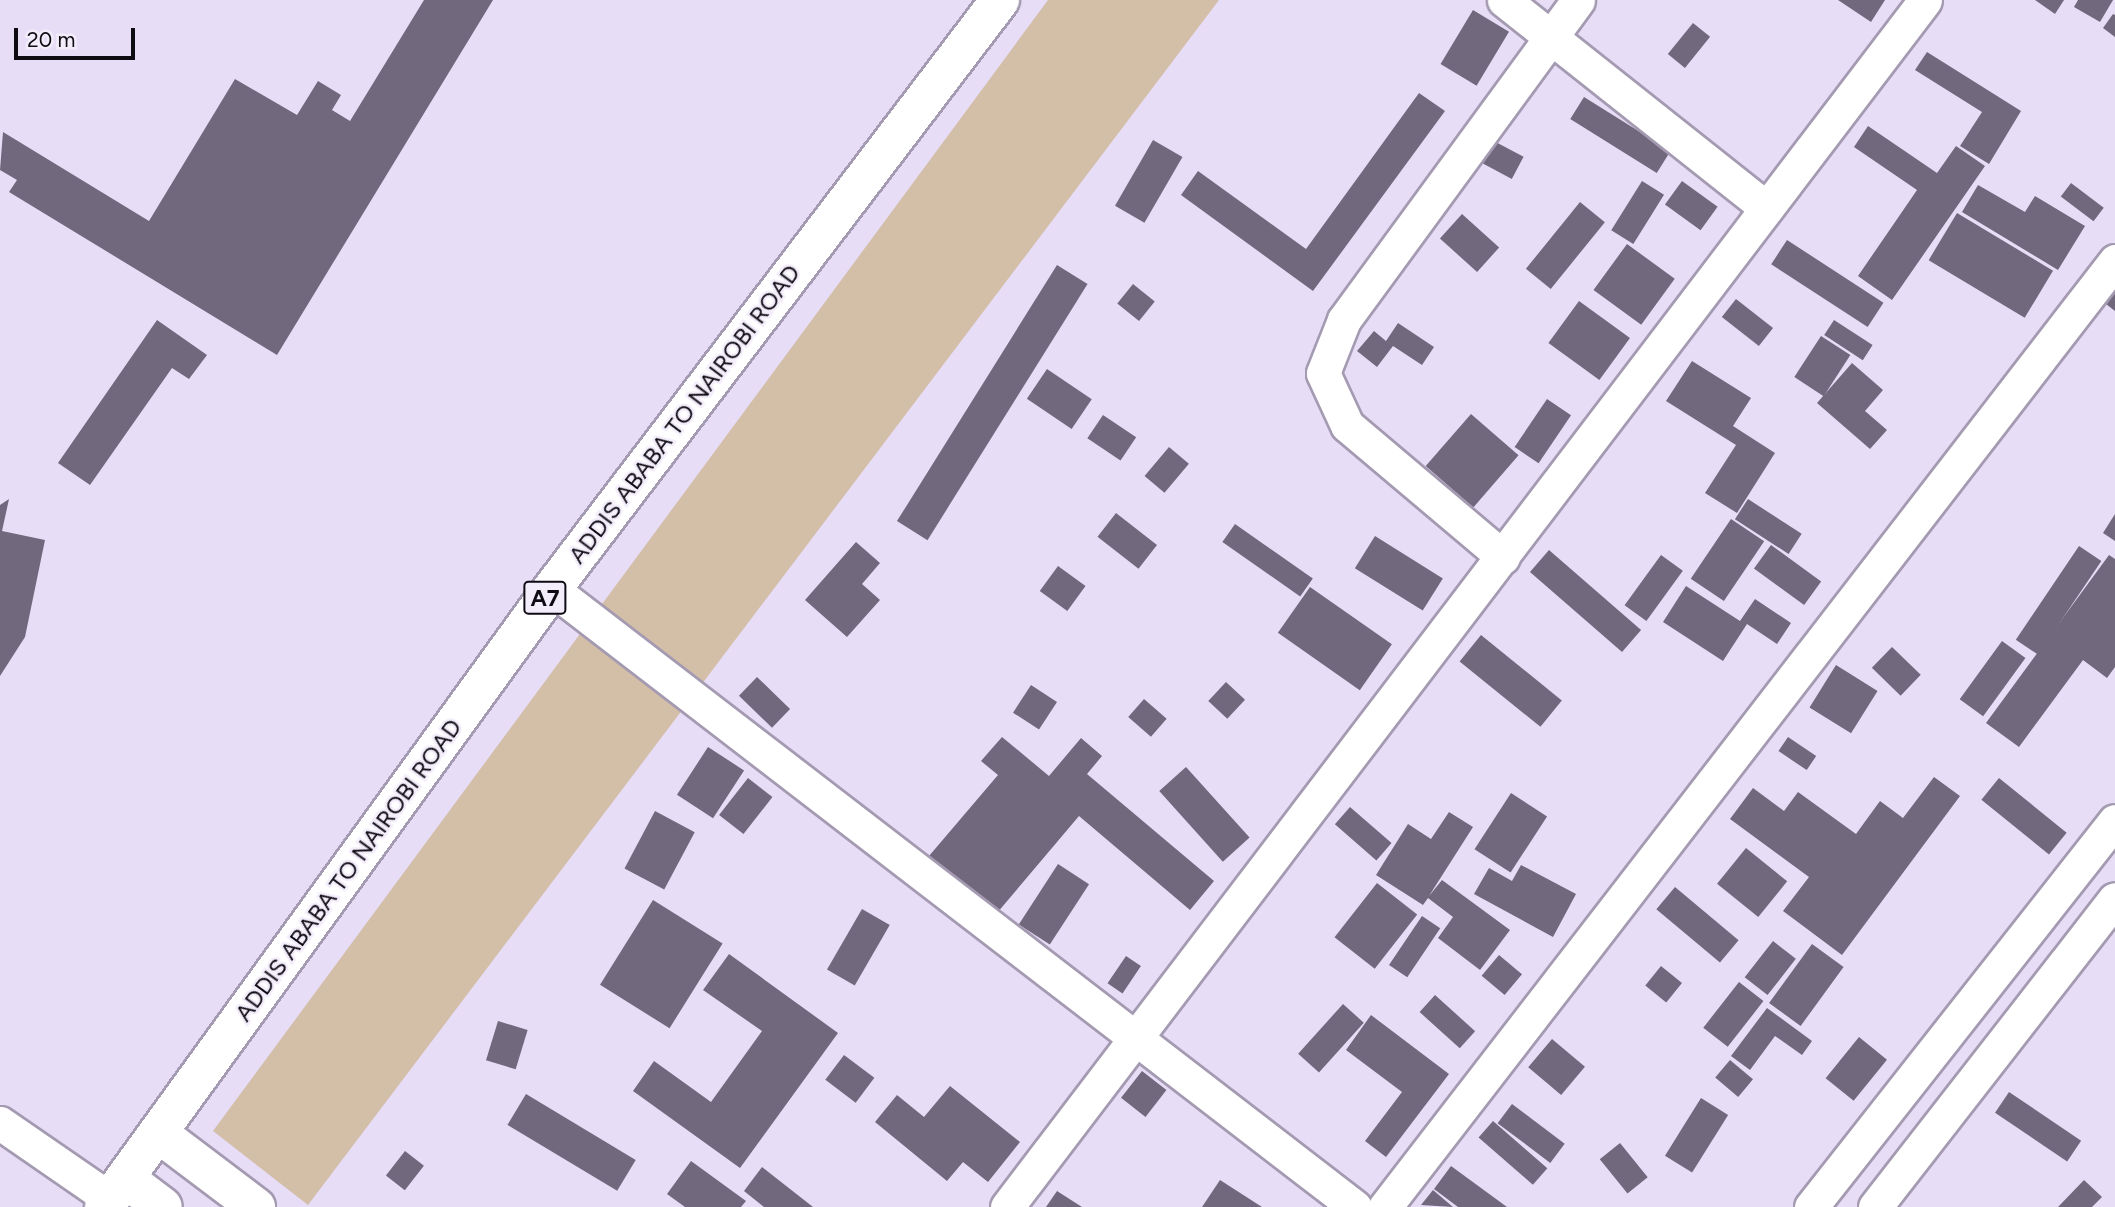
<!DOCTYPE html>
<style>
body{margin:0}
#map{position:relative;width:2115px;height:1207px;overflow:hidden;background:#e7ddf6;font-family:Figtree,sans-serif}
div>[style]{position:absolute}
.green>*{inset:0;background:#d3bea8}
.building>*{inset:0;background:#71687d;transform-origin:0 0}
.roads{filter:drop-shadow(2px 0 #a49ab1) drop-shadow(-2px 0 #a49ab1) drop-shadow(0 2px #a49ab1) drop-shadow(0 -2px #a49ab1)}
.street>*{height:33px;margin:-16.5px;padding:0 16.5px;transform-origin:16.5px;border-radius:16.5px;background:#fff}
.secondary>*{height:38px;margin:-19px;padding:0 19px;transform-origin:19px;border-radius:19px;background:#fff}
.highway>*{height:38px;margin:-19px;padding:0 19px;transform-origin:19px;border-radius:19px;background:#fff}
span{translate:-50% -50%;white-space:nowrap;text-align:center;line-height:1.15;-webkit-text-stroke:5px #f3edfb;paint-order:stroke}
.shield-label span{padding:2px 5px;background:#f3edfb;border:2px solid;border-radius:5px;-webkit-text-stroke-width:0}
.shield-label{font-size:23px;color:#0e0b13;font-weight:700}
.street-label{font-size:24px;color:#0e0b13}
.scale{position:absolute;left:14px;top:28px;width:121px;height:32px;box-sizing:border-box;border:4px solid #0e0b13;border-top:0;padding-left:9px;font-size:21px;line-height:24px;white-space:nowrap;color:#0e0b13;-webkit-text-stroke:5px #f3edfb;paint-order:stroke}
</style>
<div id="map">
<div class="green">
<i style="clip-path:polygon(1048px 0,1219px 0,308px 1205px,213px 1131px)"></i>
</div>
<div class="building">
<i style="clip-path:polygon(424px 0,493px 0,277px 355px,9px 192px,17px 180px,0 170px,3px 132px,149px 221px,235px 79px,297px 115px,318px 81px,341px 95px,332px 110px,350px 121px)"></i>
<i style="clip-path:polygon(1838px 0,1885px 0,1871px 22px)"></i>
<i style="clip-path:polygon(2035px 0,2064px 0,2055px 14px)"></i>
<i style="clip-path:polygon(2078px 0,2113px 0,2100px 22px,2074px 7px)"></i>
<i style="left:1473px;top:10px;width:42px;height:63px;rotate:31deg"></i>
<i style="clip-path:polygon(2113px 14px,2115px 15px,2115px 37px,2103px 28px)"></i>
<i style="left:1693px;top:23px;width:22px;height:40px;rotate:39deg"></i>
<i style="clip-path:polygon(1927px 52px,2021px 111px,1989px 164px,1960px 146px,1982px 112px,1915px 70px)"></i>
<i style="clip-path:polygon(1419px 93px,1445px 111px,1313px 291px,1181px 195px,1198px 171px,1306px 249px)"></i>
<i style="left:1584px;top:97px;width:102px;height:26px;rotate:32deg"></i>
<i style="clip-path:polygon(1868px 126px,1937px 173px,1956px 146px,1985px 166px,1892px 300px,1858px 276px,1917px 190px,1854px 147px)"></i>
<i style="left:1490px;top:139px;width:38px;height:25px;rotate:28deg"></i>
<i style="left:1153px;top:140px;width:34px;height:76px;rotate:30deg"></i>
<i style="left:1642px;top:181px;width:26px;height:58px;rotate:32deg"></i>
<i style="left:1682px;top:181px;width:44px;height:29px;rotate:36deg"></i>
<i style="left:2071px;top:183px;width:41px;height:17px;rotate:37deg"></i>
<i style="clip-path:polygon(1978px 185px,2025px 212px,2035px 196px,2085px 226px,2058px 270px,1962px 212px)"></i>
<i style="left:1580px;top:202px;width:32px;height:86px;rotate:39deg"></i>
<i style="left:1957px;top:213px;width:112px;height:55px;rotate:31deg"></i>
<i style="left:1462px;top:214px;width:50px;height:33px;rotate:42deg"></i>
<i style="left:1787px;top:240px;width:115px;height:29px;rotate:33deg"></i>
<i style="left:1627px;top:244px;width:59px;height:57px;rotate:36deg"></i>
<i style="left:1057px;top:265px;width:36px;height:302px;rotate:32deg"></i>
<i style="left:1133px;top:284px;width:28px;height:25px;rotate:39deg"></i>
<i style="clip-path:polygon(2115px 292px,2115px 311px,2106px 304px)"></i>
<i style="left:1736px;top:299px;width:47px;height:23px;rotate:38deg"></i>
<i style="left:1579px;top:301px;width:63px;height:52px;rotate:36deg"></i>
<i style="clip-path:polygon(157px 320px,207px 355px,189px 379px,172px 368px,90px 485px,58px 463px)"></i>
<i style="left:1834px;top:320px;width:46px;height:18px;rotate:33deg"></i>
<i style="clip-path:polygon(1398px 323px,1434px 347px,1422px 365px,1393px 346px,1377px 367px,1357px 351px,1374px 331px,1386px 341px)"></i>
<i style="left:1821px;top:336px;width:35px;height:49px;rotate:33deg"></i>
<i style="clip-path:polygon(1692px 361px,1751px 398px,1733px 426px,1775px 453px,1737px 513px,1705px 493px,1736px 445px,1666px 401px)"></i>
<i style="clip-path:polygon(1852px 363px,1883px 390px,1865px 411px,1887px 430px,1870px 449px,1817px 403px)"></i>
<i style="left:1047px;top:369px;width:54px;height:36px;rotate:34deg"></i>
<i style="left:1547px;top:399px;width:29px;height:58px;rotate:34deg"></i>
<i style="left:1471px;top:414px;width:63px;height:69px;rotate:41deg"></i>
<i style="left:1103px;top:415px;width:40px;height:28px;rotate:34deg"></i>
<i style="left:1169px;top:447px;width:26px;height:38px;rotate:40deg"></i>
<i style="clip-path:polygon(9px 499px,2px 531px,45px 540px,25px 637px,0 676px,0 505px)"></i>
<i style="left:1748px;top:499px;width:64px;height:24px;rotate:33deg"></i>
<i style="left:1116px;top:513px;width:52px;height:30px;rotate:38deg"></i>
<i style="clip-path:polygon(2115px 514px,2115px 541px,2103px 533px)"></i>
<i style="left:1731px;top:519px;width:40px;height:72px;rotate:34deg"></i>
<i style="left:1235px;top:524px;width:95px;height:22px;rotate:35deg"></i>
<i style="left:1375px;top:536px;width:80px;height:38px;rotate:32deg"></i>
<i style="clip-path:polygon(856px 542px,880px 563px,862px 584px,880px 600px,847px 637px,805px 600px)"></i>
<i style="left:1771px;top:545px;width:62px;height:29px;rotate:36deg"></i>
<i style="left:2079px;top:546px;width:27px;height:113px;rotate:34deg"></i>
<i style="left:1549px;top:550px;width:122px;height:29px;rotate:41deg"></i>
<i style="left:1661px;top:555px;width:27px;height:62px;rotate:36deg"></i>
<i style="clip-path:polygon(2109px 555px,2115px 559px,2115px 667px,2107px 678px,2083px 660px,2019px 747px,1986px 723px)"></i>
<i style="left:1058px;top:566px;width:34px;height:31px;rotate:36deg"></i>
<i style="clip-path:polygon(1686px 586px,1740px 621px,1755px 599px,1791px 623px,1777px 644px,1747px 624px,1723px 661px,1663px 622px)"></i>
<i style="left:1310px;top:587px;width:100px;height:56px;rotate:35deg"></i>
<i style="left:1481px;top:635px;width:104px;height:34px;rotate:39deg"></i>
<i style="left:2002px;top:641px;width:29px;height:72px;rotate:36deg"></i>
<i style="left:1892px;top:647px;width:40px;height:29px;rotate:44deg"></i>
<i style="left:1836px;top:665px;width:49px;height:50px;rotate:32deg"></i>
<i style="left:757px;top:677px;width:46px;height:26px;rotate:44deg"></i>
<i style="left:1226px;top:682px;width:26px;height:26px;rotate:43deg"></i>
<i style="left:1031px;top:685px;width:31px;height:33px;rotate:33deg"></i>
<i style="left:1144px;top:699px;width:30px;height:24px;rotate:41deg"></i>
<i style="clip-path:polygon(1002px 737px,1049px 776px,1081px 738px,1102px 756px,1087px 774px,1214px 881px,1190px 910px,1079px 816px,997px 913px,929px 856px,998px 775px,981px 761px)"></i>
<i style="left:1788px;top:737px;width:34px;height:17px;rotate:34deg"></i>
<i style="left:708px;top:747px;width:43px;height:57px;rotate:33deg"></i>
<i style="left:1186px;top:767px;width:95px;height:36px;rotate:48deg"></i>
<i style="clip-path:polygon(1934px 777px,1960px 796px,1842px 955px,1783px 911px,1809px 877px,1730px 819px,1753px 788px,1784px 811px,1798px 792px,1856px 834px,1880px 801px,1903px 818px)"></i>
<i style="left:748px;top:778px;width:31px;height:47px;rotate:38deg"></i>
<i style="left:1999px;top:778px;width:87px;height:28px;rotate:39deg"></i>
<i style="left:1511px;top:793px;width:43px;height:67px;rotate:33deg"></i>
<i style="left:1350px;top:807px;width:55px;height:23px;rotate:41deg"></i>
<i style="left:655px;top:811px;width:45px;height:65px;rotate:28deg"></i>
<i style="clip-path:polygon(1449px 812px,1473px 827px,1429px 896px,1442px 880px,1510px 930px,1480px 970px,1438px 938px,1453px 917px,1428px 898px,1423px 905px,1376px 875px,1408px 824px,1431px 839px)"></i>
<i style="left:1746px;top:848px;width:53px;height:46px;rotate:39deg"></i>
<i style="left:1058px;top:864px;width:37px;height:72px;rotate:33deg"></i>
<i style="clip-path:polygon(1521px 865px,1576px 894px,1553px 937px,1474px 894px,1489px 868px,1512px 881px)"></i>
<i style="left:1377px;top:883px;width:51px;height:69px;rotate:38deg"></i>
<i style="left:1675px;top:887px;width:83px;height:29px;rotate:40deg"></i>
<i style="left:653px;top:900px;width:82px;height:100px;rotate:32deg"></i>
<i style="left:862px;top:909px;width:32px;height:70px;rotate:30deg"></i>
<i style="left:1422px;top:916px;width:22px;height:59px;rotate:34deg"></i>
<i style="left:1773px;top:941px;width:29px;height:46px;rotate:38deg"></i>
<i style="left:1812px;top:944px;width:39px;height:73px;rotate:36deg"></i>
<i style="clip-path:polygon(729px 954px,838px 1033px,740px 1168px,633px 1091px,654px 1061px,711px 1102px,762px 1031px,703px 990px)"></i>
<i style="left:1499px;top:955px;width:30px;height:27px;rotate:40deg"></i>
<i style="left:1126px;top:956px;width:18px;height:33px;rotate:34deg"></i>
<i style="left:1661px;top:966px;width:27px;height:25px;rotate:39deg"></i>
<i style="left:1739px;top:982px;width:31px;height:58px;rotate:38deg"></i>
<i style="left:1435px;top:995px;width:54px;height:23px;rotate:42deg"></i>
<i style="left:1343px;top:1004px;width:28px;height:67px;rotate:42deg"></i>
<i style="clip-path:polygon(1767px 1008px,1812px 1041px,1802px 1055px,1775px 1036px,1750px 1070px,1731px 1056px)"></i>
<i style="clip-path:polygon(1371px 1015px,1449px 1074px,1386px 1157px,1365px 1141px,1402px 1092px,1346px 1050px)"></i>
<i style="left:498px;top:1021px;width:31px;height:41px;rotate:17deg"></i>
<i style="left:1859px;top:1037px;width:36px;height:53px;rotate:39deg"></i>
<i style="left:1552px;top:1039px;width:43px;height:37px;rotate:40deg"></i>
<i style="left:844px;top:1055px;width:38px;height:31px;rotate:37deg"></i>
<i style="left:1730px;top:1060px;width:30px;height:23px;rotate:40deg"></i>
<i style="left:1142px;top:1071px;width:31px;height:34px;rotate:38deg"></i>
<i style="clip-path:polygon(950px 1086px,1020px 1142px,988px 1182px,963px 1162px,947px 1181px,875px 1122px,897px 1095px,924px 1117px)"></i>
<i style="left:2009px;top:1092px;width:87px;height:25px;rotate:34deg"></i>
<i style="left:526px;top:1094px;width:128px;height:36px;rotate:31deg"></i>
<i style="left:1701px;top:1098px;width:32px;height:68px;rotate:32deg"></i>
<i style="left:1512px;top:1104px;width:66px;height:24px;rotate:37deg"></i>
<i style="left:1493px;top:1121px;width:72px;height:22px;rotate:41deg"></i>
<i style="left:1620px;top:1143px;width:44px;height:26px;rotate:51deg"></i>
<i style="left:405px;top:1151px;width:24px;height:31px;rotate:38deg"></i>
<i style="clip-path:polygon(691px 1161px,746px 1201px,741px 1207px,685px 1207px,667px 1194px)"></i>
<i style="clip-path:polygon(1451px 1166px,1507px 1207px,1458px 1207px,1434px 1189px)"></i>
<i style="clip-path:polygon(762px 1167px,813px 1207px,764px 1207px,744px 1191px)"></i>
<i style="clip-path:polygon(1220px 1180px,1262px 1207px,1202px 1207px)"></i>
<i style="clip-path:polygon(2084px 1180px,2102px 1197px,2092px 1207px,2058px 1207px)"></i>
<i style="clip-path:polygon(1433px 1190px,1453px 1207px,1421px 1205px)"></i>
<i style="clip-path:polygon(1057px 1191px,1082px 1207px,1046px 1207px)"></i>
</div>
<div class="roads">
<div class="street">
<i style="left:1504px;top:0;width:335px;rotate:38.4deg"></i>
<i style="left:1503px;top:557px;width:204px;rotate:-139.8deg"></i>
<i style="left:1347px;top:425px;width:57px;rotate:-114.8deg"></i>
<i style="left:1323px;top:373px;width:57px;rotate:-68.4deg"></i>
<i style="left:1344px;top:320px;width:396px;rotate:-53.8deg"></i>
<i style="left:552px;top:589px;width:1013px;rotate:37.58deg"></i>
<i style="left:0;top:1123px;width:134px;rotate:34.6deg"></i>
<i style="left:1007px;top:1207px;width:1516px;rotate:-52.74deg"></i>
<i style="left:1385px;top:1207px;width:1195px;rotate:-52.34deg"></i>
<i style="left:1811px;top:1207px;width:491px;rotate:-51.8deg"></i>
<i style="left:1875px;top:1207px;width:390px;rotate:-52.1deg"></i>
</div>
<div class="secondary">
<i style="left:158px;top:1133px;width:123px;rotate:37.1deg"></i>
<i style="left:126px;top:1179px;width:46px;rotate:37.1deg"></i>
</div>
<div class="highway">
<i style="left:104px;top:1207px;width:763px;rotate:-54.06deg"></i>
<i style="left:552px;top:589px;width:740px;rotate:-52.74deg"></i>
</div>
</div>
<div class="shield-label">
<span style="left:545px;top:598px">A7</span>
</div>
<div class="street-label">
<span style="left:684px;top:414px;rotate:-53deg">ADDIS ABABA TO NAIROBI ROAD</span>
<span style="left:348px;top:870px;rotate:-54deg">ADDIS ABABA TO NAIROBI ROAD</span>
</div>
<div class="scale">20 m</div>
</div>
